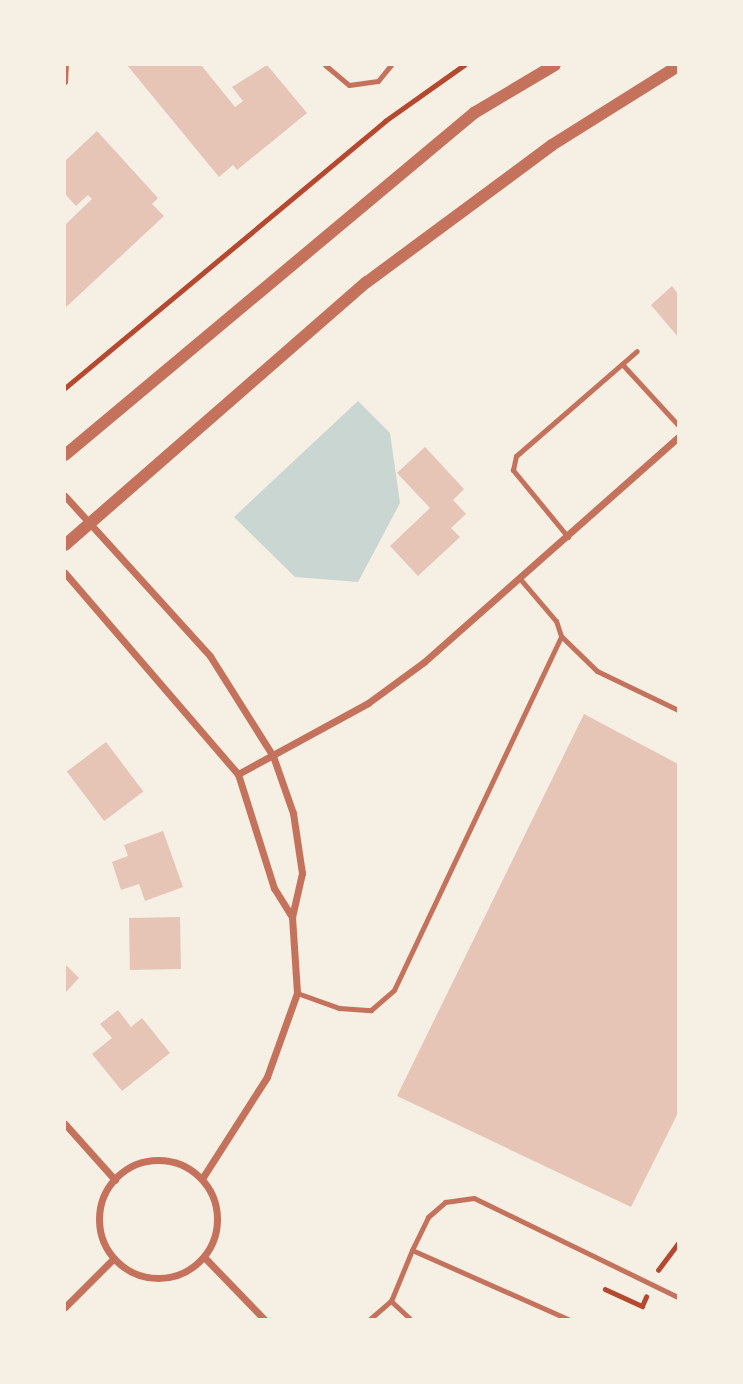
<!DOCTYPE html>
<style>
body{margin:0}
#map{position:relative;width:743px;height:1384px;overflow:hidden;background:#f6efe4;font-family:Overpass,sans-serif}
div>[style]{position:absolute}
.water>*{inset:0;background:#c9d6d2}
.building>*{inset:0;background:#e6c5b7;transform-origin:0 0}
.path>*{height:4.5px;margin:-2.25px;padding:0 2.25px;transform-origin:2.25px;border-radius:2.25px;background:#b5482f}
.service>*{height:5px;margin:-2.5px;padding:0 2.5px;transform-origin:2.5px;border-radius:2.5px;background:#c5725c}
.minor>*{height:7px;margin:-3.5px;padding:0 3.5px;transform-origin:3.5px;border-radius:3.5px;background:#c5725c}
.minor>.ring{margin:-3.5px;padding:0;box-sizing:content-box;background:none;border:7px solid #c5725c;border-radius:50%}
.tertiary>*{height:12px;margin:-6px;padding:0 6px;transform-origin:6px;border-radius:6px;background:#c5725c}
span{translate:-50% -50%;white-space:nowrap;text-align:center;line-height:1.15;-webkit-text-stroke:6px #f6efe4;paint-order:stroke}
.frame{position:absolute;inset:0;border:66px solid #f6efe4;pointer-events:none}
</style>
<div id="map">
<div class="water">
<i style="clip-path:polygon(358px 401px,390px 433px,400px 503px,358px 582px,295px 577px,234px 517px)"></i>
</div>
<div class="building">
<i style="clip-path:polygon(127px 65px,201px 65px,235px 107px,243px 101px,232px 87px,267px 65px,307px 113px,237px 170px,233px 165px,219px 177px)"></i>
<i style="clip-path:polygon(97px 131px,158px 198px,152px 204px,164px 216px,65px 308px,65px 225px,92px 199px,88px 195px,76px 206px,65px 194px,65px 161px)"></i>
<i style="clip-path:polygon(672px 286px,678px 294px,678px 337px,651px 305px)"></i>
<i style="clip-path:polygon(425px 447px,464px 489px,453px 500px,466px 514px,451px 528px,460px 537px,418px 576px,390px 546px,430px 508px,397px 473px)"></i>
<i style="clip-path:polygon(584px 714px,678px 764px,678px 1113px,631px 1207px,397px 1096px)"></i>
<i style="left:106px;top:742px;width:62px;height:49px;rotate:53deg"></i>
<i style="clip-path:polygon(163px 831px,183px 887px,145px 901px,139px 884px,121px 890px,112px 862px,128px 856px,124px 845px)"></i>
<i style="left:180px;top:917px;width:52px;height:51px;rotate:89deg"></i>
<i style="clip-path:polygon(65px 964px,79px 978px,65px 993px)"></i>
<i style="clip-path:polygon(118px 1010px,131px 1027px,142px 1018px,170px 1053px,122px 1091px,92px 1054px,112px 1038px,100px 1024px)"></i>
</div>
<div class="path">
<i style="left:65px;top:388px;width:417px;rotate:-39.8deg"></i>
<i style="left:385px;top:121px;width:97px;rotate:-35.3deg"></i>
<i style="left:658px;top:1270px;width:34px;rotate:-53deg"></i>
<i style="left:605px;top:1289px;width:41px;rotate:24.7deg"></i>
<i style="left:642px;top:1306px;width:10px;rotate:-66deg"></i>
</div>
<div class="service">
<i style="left:325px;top:65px;width:31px;rotate:40deg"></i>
<i style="left:349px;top:85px;width:29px;rotate:-8deg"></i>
<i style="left:378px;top:81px;width:21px;rotate:-51deg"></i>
<i style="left:65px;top:82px;width:17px;rotate:-87deg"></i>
<i style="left:622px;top:364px;width:83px;rotate:47.4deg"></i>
<i style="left:568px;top:537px;width:87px;rotate:-129.4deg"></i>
<i style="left:513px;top:470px;width:14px;rotate:-78deg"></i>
<i style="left:516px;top:456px;width:160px;rotate:-41deg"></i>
<i style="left:561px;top:636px;width:50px;rotate:44.2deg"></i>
<i style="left:597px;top:671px;width:90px;rotate:25.7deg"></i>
<i style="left:297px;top:993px;width:45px;rotate:19.7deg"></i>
<i style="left:339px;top:1008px;width:32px;rotate:4deg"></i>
<i style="left:371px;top:1010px;width:30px;rotate:-41deg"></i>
<i style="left:394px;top:990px;width:391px;rotate:-64.7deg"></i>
<i style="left:561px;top:636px;width:16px;rotate:-108deg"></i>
<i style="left:556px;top:621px;width:54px;rotate:-130.5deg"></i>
<i style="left:412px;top:1250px;width:37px;rotate:-64deg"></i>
<i style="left:428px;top:1217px;width:23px;rotate:-41deg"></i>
<i style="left:445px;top:1202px;width:29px;rotate:-8deg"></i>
<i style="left:474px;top:1198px;width:227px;rotate:25.9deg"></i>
<i style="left:391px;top:1301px;width:26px;rotate:43deg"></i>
<i style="left:370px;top:1319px;width:28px;rotate:-41deg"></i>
<i style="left:391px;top:1301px;width:55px;rotate:-67.6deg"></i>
<i style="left:412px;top:1250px;width:171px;rotate:23.9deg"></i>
</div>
<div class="minor">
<i style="left:65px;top:496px;width:216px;rotate:47.8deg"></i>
<i style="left:210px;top:656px;width:118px;rotate:57.8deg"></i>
<i style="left:273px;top:756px;width:60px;rotate:70.7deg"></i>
<i style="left:293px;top:813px;width:61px;rotate:81.5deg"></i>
<i style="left:302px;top:873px;width:45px;rotate:102.8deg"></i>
<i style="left:292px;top:917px;width:76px;rotate:86.2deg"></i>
<i style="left:297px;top:993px;width:89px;rotate:109.7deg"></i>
<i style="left:267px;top:1077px;width:119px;rotate:122.6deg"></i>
<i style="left:65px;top:573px;width:265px;rotate:49.3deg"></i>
<i style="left:238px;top:774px;width:120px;rotate:72.5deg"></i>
<i style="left:274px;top:888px;width:34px;rotate:58deg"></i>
<i style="left:238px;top:774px;width:148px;rotate:-28.6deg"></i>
<i style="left:368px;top:703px;width:69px;rotate:-36.2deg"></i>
<i style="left:424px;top:662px;width:339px;rotate:-41.5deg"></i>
<i style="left:65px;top:1124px;width:75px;rotate:48.2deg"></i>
<i class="ring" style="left:99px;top:1160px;width:111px;height:111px"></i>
<i style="left:205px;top:1258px;width:85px;rotate:46deg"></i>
<i style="left:65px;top:1307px;width:69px;rotate:-45deg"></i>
</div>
<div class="tertiary">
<i style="left:65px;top:455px;width:533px;rotate:-39.9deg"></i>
<i style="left:474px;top:113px;width:94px;rotate:-30.7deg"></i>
<i style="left:65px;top:545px;width:400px;rotate:-41.1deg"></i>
<i style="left:367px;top:282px;width:230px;rotate:-36.5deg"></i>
<i style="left:552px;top:145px;width:149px;rotate:-32.1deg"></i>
</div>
<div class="frame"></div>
</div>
